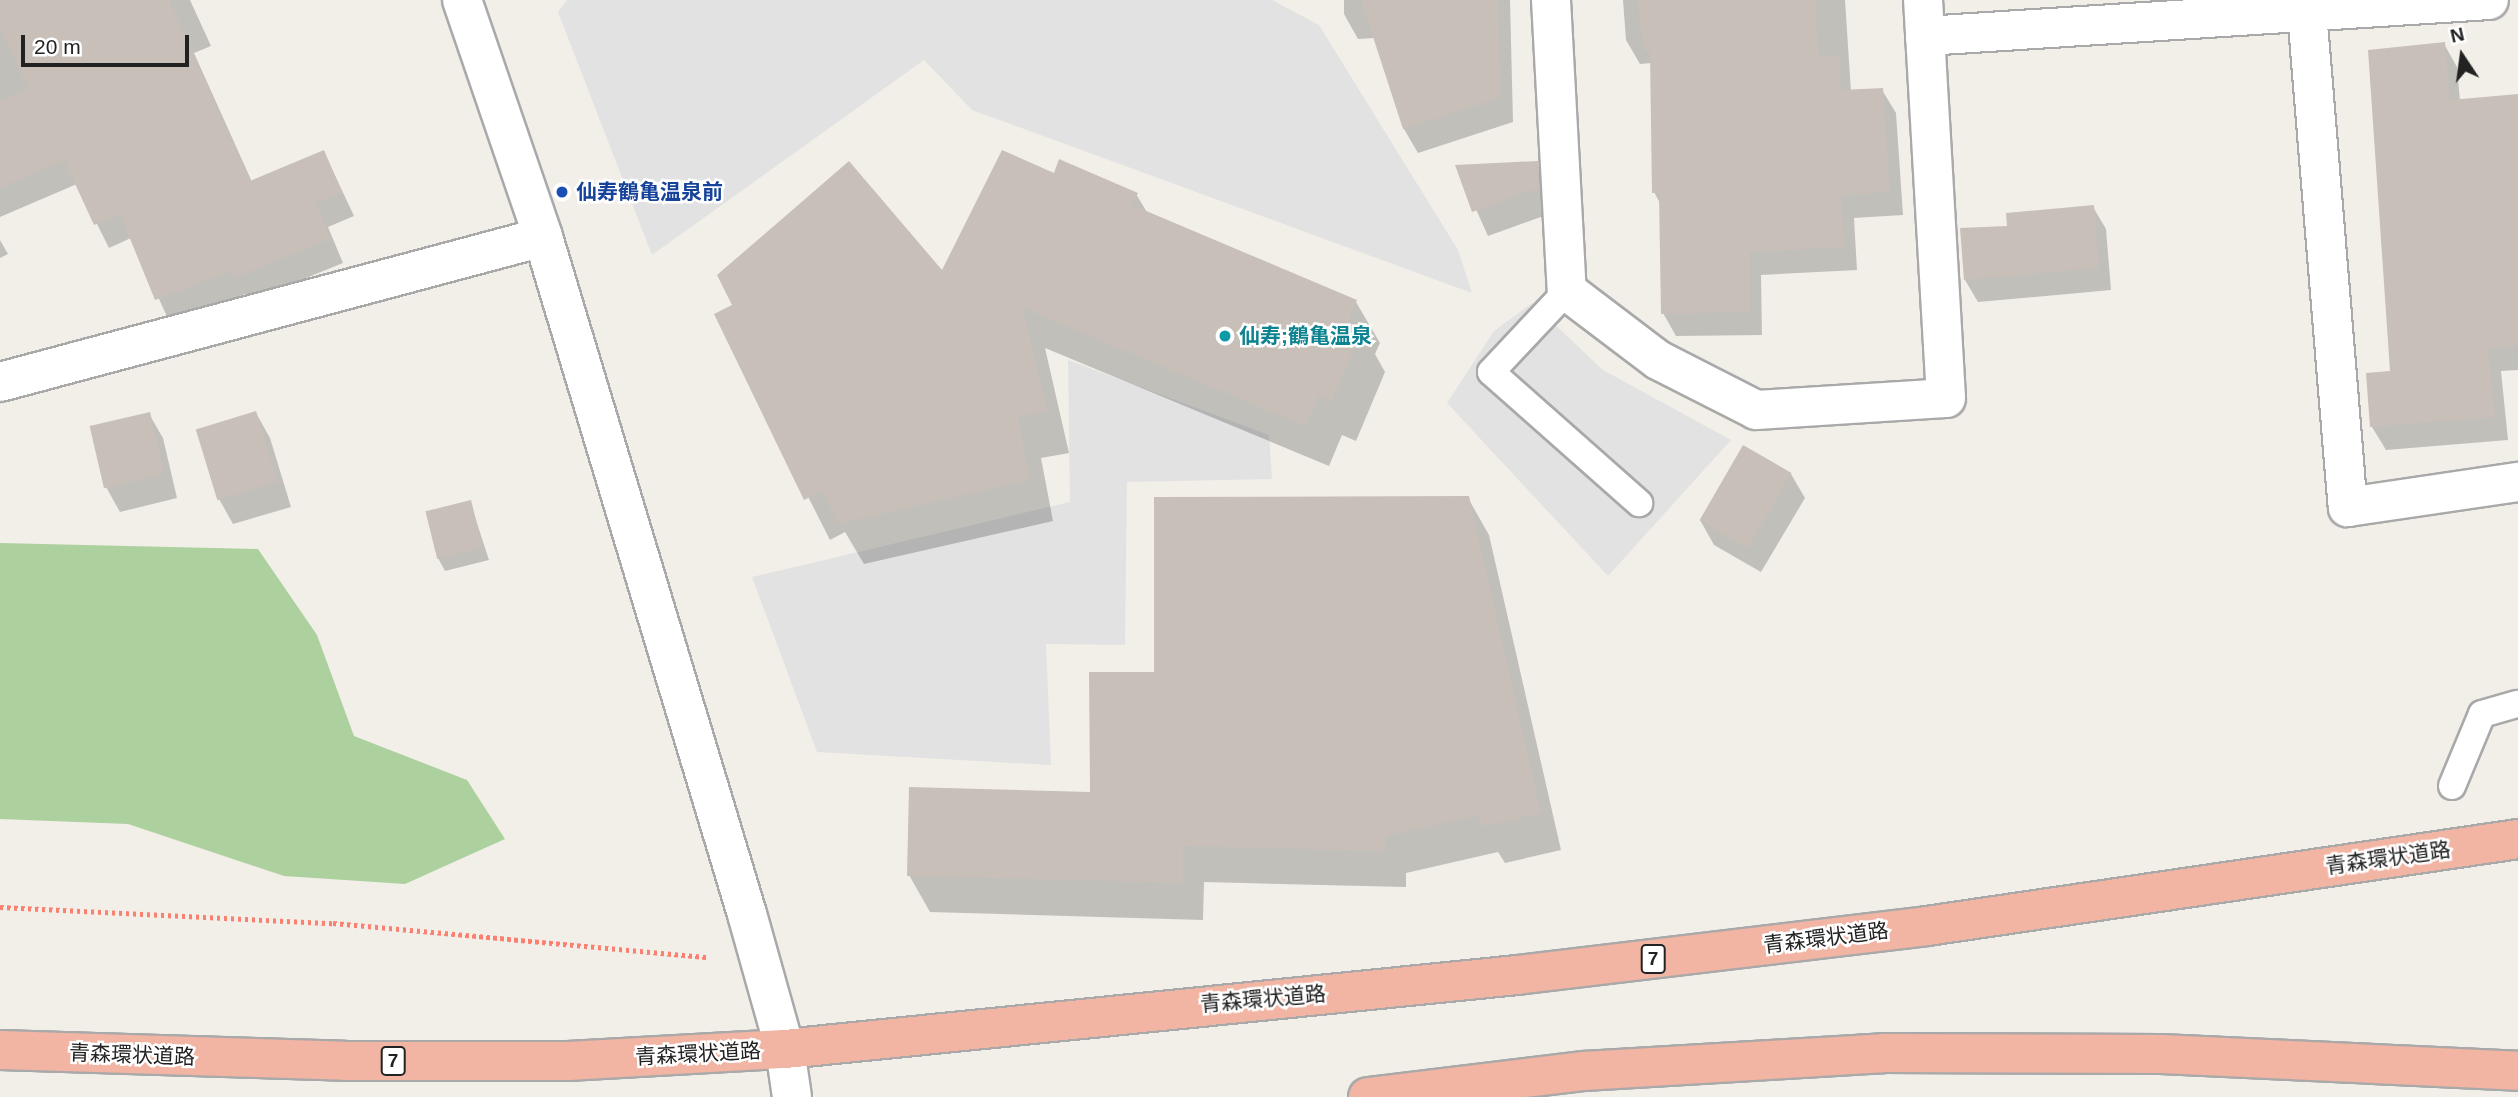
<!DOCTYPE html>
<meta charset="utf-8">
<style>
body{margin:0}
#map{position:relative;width:2518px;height:1097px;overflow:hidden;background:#f2efe9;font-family:Helvetica,"Noto Sans JP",sans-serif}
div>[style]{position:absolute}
.forest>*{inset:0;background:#add19e}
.parking>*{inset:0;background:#e2e2e2}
.shadow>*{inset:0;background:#0003}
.building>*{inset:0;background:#c7bfb8;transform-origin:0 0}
.path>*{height:4.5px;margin-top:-2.25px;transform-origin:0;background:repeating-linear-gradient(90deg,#fa8072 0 3.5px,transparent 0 7px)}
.roads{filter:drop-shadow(2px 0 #a9a9a9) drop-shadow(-2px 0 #a9a9a9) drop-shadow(0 2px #a9a9a9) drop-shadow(0 -2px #a9a9a9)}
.service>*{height:26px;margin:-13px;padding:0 13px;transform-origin:13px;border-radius:13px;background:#fff}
.minor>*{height:38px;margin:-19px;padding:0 19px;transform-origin:19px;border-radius:19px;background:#fff}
.tertiary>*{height:38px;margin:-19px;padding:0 19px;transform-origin:19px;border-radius:19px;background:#fff}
.trunk>*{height:38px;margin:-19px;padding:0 19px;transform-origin:19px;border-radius:19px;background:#f2b4a3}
.dots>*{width:19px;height:19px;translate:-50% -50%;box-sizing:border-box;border:4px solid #fff;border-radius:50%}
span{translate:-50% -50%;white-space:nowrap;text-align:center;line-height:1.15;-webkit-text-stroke:5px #fff;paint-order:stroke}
.shield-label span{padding:2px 5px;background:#fff;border:2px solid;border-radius:5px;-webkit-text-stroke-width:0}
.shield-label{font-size:19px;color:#222;font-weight:700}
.transit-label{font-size:21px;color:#164399;font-weight:700}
.left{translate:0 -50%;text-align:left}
.culture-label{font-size:21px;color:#0d838f;font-weight:700}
.street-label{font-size:21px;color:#222}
.north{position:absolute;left:2427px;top:21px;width:70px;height:70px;-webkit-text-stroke:5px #fff;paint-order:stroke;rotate:347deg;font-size:19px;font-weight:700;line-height:28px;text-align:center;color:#222}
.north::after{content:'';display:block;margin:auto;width:24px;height:32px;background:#222;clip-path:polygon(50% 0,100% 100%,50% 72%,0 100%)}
.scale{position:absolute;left:21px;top:35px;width:168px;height:32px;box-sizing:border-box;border:4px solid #222;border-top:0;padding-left:9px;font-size:21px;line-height:24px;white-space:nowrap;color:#222;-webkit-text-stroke:5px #fff;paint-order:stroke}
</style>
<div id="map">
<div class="forest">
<i style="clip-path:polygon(0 543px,258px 549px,317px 635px,354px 736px,467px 780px,505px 839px,405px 884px,284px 876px,128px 824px,0 819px)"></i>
</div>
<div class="parking">
<i style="clip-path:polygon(567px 0,1272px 0,1319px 25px,1458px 250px,1472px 293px,972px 110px,924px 60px,652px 255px,558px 12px)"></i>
<i style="clip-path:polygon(1532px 303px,1603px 370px,1731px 440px,1608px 576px,1447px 403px,1494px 331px)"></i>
<i style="clip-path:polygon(1068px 360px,1269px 435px,1272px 479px,1127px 482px,1125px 645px,1046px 644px,1051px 765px,817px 752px,752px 577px,1070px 502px)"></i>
</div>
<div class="shadow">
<i style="clip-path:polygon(0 0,190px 0,211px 46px,194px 53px,252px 182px,324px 152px,354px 216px,328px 227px,343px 263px,249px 301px,245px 294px,170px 323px,131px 238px,109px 248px,77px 184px,0 217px)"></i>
<i style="clip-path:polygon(1344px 0,1510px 0,1513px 122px,1418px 153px,1404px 129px,1375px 38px,1358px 39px,1344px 14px)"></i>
<i style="clip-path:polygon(1623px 0,1845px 0,1851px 92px,1882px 90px,1896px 113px,1903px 215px,1854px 218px,1857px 270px,1761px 275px,1762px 335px,1676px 336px,1663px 313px,1661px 205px,1654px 192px,1652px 63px,1640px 64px,1626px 40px)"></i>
<i style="clip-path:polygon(2444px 44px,2457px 67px,2460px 101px,2518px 95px,2518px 370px,2501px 371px,2508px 440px,2386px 450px,2372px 427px,2368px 374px,2392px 372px)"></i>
<i style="clip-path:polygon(1537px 163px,1551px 187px,1552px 213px,1488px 236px,1457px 167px)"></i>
<i style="clip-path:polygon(1054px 175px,1136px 194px,1148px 214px,1356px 302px,1380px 343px,1375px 354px,1385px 372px,1356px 441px,1342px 435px,1329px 466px,1045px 348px,1069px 453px,1041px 458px,1053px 521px,864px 564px,845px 532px,830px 540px,716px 315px,943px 273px)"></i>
<i style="clip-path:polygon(2093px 207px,2106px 229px,2111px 290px,1978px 302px,1965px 280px,2009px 227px)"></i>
<i style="clip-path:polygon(0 240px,8px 254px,0 258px)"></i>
<i style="clip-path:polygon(256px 413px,270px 438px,291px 507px,233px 524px,219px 499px)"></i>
<i style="clip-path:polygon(149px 414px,163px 438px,177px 498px,120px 512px,106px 487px)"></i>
<i style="clip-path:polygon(1791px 474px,1805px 498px,1761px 572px,1714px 545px,1700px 520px)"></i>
<i style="clip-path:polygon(1468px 498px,1489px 535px,1561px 850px,1505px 863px,1498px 852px,1406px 873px,1406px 887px,1204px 882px,1203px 920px,930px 912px,909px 875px,1091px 793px,1156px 673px)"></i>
<i style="clip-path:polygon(470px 502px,489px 560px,445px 571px,438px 558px)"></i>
</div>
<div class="building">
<i style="clip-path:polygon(0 0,169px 0,250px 181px,324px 150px,342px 192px,316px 203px,330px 239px,234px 278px,231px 271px,155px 300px,120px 214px,94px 225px,64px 160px,0 188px,0 101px,28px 88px,0 29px)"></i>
<i style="clip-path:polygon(1361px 0,1498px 0,1500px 98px,1403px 129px)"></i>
<i style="clip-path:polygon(1637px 0,1815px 0,1819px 57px,1839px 56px,1841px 90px,1883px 88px,1890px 192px,1841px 195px,1844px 247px,1749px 252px,1750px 312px,1661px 314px,1659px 193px,1652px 193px,1650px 51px,1644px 52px)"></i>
<i style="clip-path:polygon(2445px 42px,2450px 100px,2518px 94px,2518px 346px,2488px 348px,2495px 417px,2370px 427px,2366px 373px,2390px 371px,2368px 50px)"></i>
<i style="clip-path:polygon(1002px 150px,1054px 173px,1059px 159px,1138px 193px,1132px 205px,1357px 300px,1348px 323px,1362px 329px,1332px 401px,1319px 395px,1305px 426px,1023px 308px,1047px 411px,1018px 417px,1030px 480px,838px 524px,822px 491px,804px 500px,714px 314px,732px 305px,717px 275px,849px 161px,942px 270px)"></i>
<i style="clip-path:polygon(1538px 161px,1539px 188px,1472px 212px,1455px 165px)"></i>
<i style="clip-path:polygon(2094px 205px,2099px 268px,1964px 280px,1960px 228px,2007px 226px,2006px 213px)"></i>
<i style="left:256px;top:411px;width:74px;height:63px;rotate:73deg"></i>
<i style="left:150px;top:412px;width:64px;height:62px;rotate:77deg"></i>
<i style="left:1743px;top:445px;width:56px;height:87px;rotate:30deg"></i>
<i style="clip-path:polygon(1469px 496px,1541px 813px,1482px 827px,1479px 815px,1386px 836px,1385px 851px,1183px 846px,1183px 883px,907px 876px,909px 787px,1090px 792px,1089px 672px,1154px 672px,1154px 497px)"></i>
<i style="left:471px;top:500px;width:49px;height:47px;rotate:76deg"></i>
</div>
<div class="path">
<i style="left:0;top:907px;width:333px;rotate:2.8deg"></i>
<i style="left:333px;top:923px;width:377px;rotate:5.2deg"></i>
</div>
<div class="roads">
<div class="service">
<i style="left:1567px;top:291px;width:111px;rotate:133.2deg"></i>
<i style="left:1491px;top:372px;width:198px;rotate:41.5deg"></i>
<i style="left:2452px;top:786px;width:78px;rotate:-67.4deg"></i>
<i style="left:2482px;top:714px;width:37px;rotate:-16deg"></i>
</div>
<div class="minor">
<i style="left:1551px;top:0;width:291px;rotate:86.9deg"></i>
<i style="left:1567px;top:291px;width:114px;rotate:37.2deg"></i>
<i style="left:1658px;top:360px;width:110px;rotate:27deg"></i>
<i style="left:1756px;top:410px;width:190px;rotate:-3.6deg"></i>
<i style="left:1946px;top:398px;width:399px;rotate:-93.3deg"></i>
<i style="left:2307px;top:12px;width:497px;rotate:85.3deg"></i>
<i style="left:2348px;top:507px;width:172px;rotate:-8.4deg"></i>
<i style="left:1925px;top:36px;width:565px;rotate:-3.65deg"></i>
<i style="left:0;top:382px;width:562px;rotate:-14.95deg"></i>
</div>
<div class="tertiary">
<i style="left:462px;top:0;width:250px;rotate:71.1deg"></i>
<i style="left:543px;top:237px;width:707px;rotate:73.23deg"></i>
<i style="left:747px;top:914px;width:140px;rotate:74.3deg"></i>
<i style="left:785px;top:1049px;width:49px;rotate:81.7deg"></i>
</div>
<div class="trunk">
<i style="left:0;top:1050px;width:345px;rotate:1.8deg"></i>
<i style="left:345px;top:1061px;width:223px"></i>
<i style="left:568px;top:1061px;width:217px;rotate:-3.2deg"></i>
<i style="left:785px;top:1049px;width:736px;rotate:-5.77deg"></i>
<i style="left:1517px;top:975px;width:413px;rotate:-6.8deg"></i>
<i style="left:1927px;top:926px;width:597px;rotate:-8.37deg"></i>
<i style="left:1368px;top:1097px;width:218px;rotate:-6.9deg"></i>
<i style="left:1584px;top:1071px;width:300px;rotate:-3.4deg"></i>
<i style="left:1883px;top:1053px;width:278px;rotate:0.2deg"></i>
<i style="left:2161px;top:1054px;width:357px;rotate:2.7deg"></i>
</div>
</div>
<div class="dots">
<i style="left:562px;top:192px;background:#1a4fb4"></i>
<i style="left:1225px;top:336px;background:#0f9aa8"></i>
</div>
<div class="shield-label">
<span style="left:1653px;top:959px">7</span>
<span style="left:393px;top:1061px">7</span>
</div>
<div class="transit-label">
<span class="left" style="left:576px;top:192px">仙寿鶴亀温泉前</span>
</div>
<div class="culture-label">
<span class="left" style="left:1239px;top:336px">仙寿;鶴亀温泉</span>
</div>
<div class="street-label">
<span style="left:2388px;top:858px;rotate:-8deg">青森環状道路</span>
<span style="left:1826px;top:938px;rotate:-7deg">青森環状道路</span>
<span style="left:1263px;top:999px;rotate:-5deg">青森環状道路</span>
<span style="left:698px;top:1054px;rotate:-3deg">青森環状道路</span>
<span style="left:132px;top:1055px;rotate:2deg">青森環状道路</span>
</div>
<div class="north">N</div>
<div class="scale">20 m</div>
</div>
